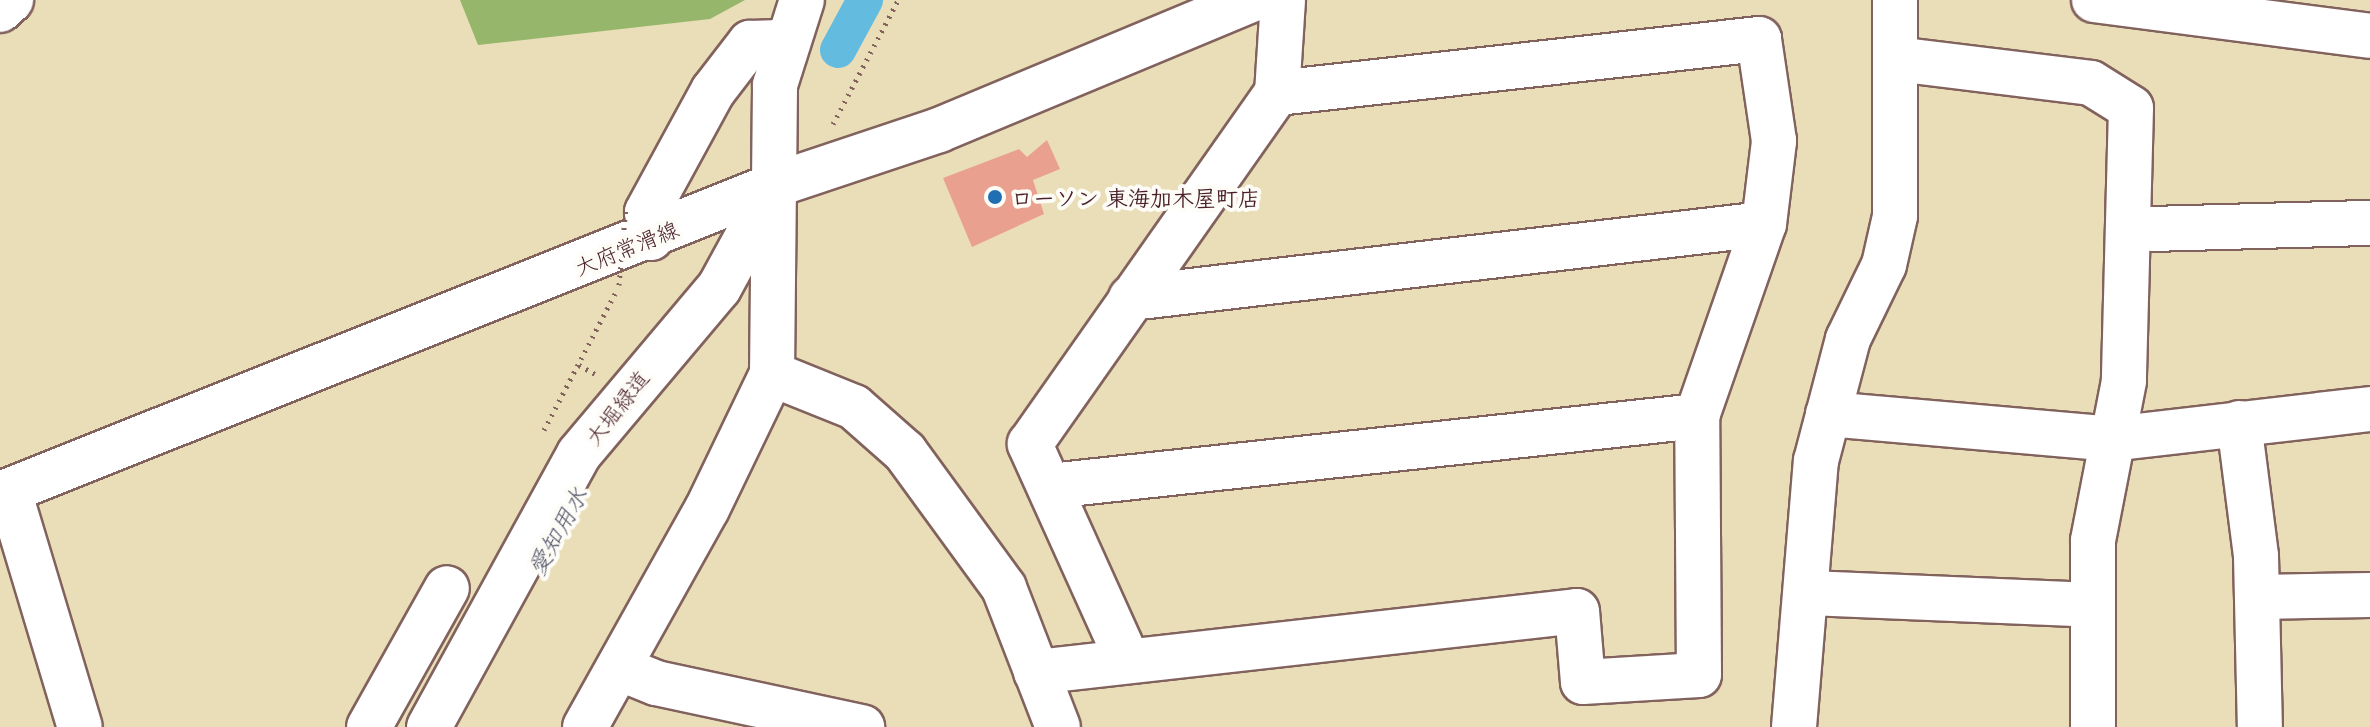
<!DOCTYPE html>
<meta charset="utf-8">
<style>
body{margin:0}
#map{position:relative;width:2370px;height:727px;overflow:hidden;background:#eadeb9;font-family:"Playpen Sans","Klee One",sans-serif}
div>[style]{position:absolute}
.forest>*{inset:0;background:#96b76b}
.canal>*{height:36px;margin:-18px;padding:0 18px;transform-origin:18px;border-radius:18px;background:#63bce0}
.building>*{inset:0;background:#eaa08e}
.path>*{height:5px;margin-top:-2.5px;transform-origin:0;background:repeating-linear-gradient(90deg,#82625d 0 2px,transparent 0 8px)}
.roads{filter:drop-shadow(2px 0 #82625d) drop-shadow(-2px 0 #82625d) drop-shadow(0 2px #82625d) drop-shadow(0 -2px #82625d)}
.minor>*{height:44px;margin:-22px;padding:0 22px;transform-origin:22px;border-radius:22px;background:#fff}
.major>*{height:44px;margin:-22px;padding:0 22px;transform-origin:22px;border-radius:22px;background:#fff}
.path-bridge>*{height:5px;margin-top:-2.5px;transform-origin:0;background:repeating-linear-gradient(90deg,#82625d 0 2px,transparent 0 8px)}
.dots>*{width:22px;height:22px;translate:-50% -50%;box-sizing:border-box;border:4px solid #fdfcf7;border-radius:50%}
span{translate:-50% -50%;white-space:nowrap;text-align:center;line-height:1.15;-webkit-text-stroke:8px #fdfcf7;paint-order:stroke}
.poi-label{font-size:22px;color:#4a1f2b;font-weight:700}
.left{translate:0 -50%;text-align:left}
.street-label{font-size:22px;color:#4a1f2b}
.water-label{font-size:24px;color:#53566a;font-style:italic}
</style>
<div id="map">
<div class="forest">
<i style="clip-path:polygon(460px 0,745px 0,710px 19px,478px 45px)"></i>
</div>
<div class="canal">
<i style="left:838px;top:50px;width:57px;rotate:-61.6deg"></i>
</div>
<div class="building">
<i style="clip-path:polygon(1047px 140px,1060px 169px,1033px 180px,1044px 214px,972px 247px,943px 178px,1019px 149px,1027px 157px)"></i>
</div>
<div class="path">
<i style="left:833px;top:124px;width:140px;rotate:-62.3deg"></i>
<i style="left:579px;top:365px;width:18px;rotate:29deg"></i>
<i style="left:544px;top:430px;width:158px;rotate:-62.5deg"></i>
</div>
<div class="roads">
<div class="minor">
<i style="left:0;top:10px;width:15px;rotate:-42deg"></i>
<i style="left:1896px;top:59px;width:196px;rotate:7deg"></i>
<i style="left:2091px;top:83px;width:47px;rotate:32deg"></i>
<i style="left:2131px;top:108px;width:273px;rotate:91.5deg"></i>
<i style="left:2124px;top:381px;width:163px;rotate:101deg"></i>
<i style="left:2093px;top:541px;width:186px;rotate:90deg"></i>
<i style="left:2151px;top:229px;width:219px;rotate:-1.6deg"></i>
<i style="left:651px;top:238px;width:26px;rotate:-99deg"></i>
<i style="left:647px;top:212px;width:138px;rotate:-61.4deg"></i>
<i style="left:713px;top:91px;width:61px;rotate:-52.4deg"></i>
<i style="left:750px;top:43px;width:37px;rotate:-2deg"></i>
<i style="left:1131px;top:298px;width:637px;rotate:-6.67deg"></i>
<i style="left:772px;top:374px;width:88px;rotate:21.9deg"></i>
<i style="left:854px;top:407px;width:68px;rotate:41.4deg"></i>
<i style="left:905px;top:452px;width:168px;rotate:53.9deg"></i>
<i style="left:1004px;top:588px;width:149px;rotate:68.8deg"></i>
<i style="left:1828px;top:414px;width:284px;rotate:5deg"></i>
<i style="left:2111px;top:439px;width:261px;rotate:-6.6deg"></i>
<i style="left:2239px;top:423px;width:134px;rotate:82.7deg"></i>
<i style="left:2256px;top:556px;width:171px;rotate:88.7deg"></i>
<i style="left:1050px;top:486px;width:651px;rotate:-6.17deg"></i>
<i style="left:9px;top:491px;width:246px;rotate:73.3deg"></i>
<i style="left:1809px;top:593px;width:284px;rotate:2.4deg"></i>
<i style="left:2257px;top:597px;width:113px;rotate:-1deg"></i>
<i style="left:1126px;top:657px;width:234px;rotate:-114.3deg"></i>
<i style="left:1030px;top:444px;width:429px;rotate:-54.9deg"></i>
<i style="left:1277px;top:93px;width:93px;rotate:-86.3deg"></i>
<i style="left:619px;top:668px;width:40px;rotate:22deg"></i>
<i style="left:656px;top:683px;width:211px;rotate:12.1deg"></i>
<i style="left:1036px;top:672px;width:544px;rotate:-6.43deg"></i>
<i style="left:1577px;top:611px;width:71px;rotate:85.2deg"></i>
<i style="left:1583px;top:682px;width:116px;rotate:-3.5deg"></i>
<i style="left:1699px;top:675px;width:259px;rotate:-90.4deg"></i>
<i style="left:1697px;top:416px;width:203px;rotate:-70.8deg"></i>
<i style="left:1764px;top:224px;width:84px;rotate:-83.1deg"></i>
<i style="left:1774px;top:141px;width:103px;rotate:-98.4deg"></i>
<i style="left:1759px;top:39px;width:485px;rotate:173.6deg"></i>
<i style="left:369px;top:727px;width:159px;rotate:-60.7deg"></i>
<i style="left:429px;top:727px;width:311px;rotate:-61.2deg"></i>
<i style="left:579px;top:454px;width:217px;rotate:-49.9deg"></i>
<i style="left:719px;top:288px;width:102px;rotate:-61.4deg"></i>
<i style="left:585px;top:727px;width:250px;rotate:-60.8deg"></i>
<i style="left:707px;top:509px;width:150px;rotate:-64.3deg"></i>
<i style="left:772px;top:374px;width:289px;rotate:-89.4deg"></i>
<i style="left:775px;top:85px;width:89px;rotate:-72.4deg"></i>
<i style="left:1794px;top:727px;width:267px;rotate:-85.3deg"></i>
<i style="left:1816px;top:461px;width:126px;rotate:-75.3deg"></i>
<i style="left:1848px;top:339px;width:82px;rotate:-64.1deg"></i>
<i style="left:1884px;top:265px;width:50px;rotate:-77.3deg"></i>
<i style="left:1895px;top:216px;width:216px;rotate:-90deg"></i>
</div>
<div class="major">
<i style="left:2094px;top:0;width:278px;rotate:7.4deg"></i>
<i style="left:0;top:494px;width:834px;rotate:-21.74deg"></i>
<i style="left:775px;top:185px;width:173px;rotate:-18.5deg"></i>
<i style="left:939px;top:130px;width:339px;rotate:-22.6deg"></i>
</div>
</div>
<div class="path-bridge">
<i style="left:619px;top:285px;width:78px;rotate:-84.9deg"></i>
</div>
<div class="dots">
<i style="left:995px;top:197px;background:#1f6fb2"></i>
</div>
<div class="poi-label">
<span class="left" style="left:1011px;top:197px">ローソン 東海加木屋町店</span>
</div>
<div class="street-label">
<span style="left:626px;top:247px;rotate:-22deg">大府常滑線</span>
<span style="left:616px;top:407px;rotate:-52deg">大堀緑道</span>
</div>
<div class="water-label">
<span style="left:557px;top:531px;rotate:-61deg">愛知用水</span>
</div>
</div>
